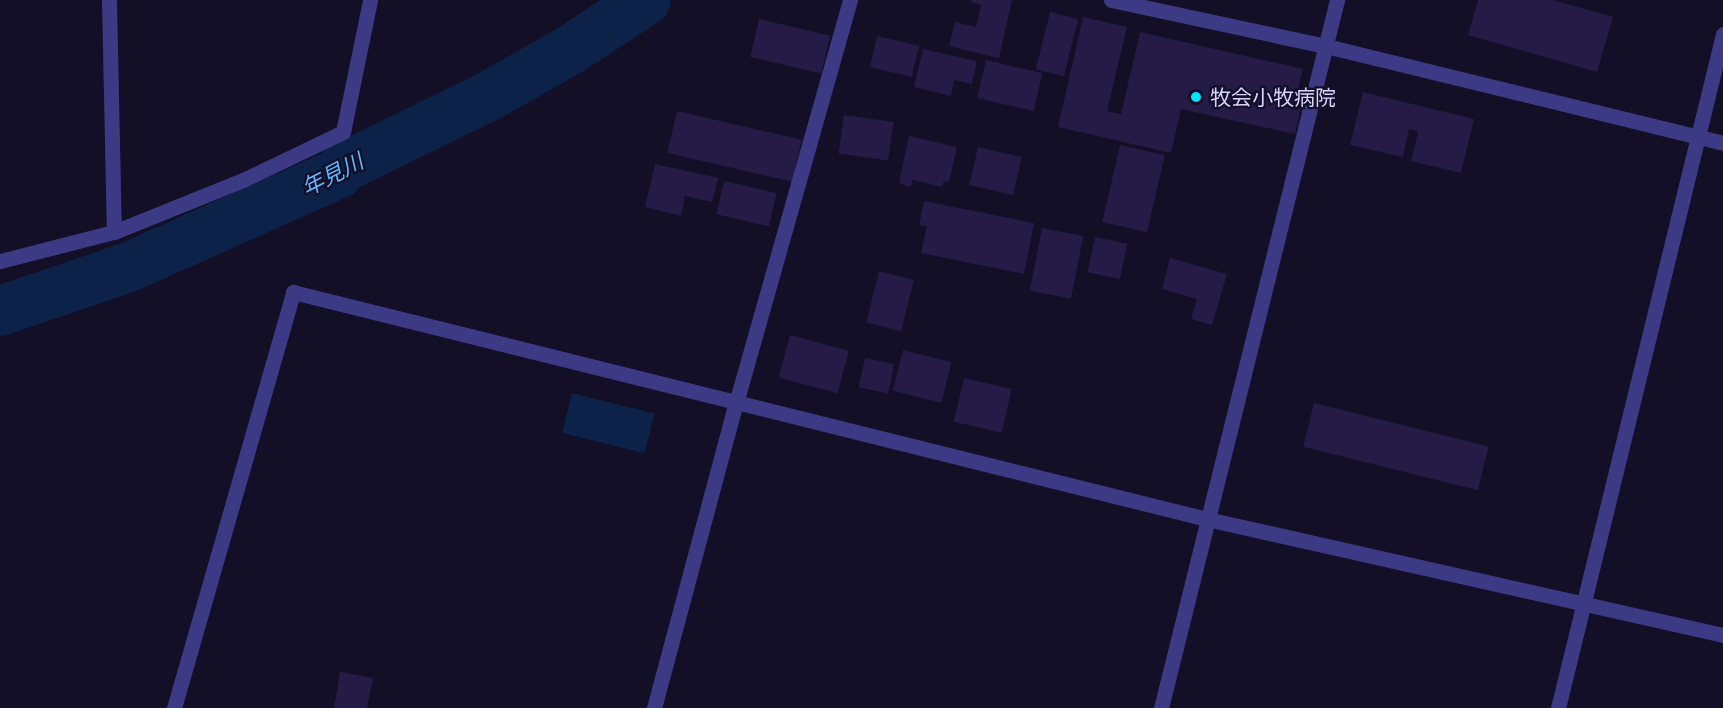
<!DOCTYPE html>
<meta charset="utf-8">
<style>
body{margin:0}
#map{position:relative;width:1723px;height:708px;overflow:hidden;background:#130f26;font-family:"Exo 2","Noto Sans JP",sans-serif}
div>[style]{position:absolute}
.water>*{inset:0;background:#0c2248;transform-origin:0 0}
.river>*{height:50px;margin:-25px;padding:0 25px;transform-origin:25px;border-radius:25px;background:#0c2248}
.building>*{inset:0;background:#241b47;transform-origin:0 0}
.minor>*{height:15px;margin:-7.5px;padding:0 7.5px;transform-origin:7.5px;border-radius:7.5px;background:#3d3a85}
.dots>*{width:16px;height:16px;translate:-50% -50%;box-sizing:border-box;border:3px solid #130f26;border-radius:50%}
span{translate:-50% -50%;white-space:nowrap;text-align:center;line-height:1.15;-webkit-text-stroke:4.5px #130f26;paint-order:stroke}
.poi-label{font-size:21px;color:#d9d4ff}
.left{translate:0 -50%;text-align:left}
.water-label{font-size:22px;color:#62b6ff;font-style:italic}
</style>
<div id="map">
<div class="water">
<i style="left:572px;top:393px;width:85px;height:41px;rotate:14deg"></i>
</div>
<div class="river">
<i style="left:0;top:311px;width:136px;rotate:-18.8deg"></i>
<i style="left:129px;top:267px;width:230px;rotate:-24.1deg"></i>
<i style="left:339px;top:173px;width:6px;rotate:-59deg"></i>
<i style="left:342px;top:168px;width:164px;rotate:-26.1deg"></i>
<i style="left:489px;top:96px;width:97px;rotate:-29.7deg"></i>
<i style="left:573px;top:48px;width:87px;rotate:-33.3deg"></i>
</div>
<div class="building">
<i style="clip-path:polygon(972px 0,1012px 0,999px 58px,949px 46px,955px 22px,976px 27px,981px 5px,971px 2px)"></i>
<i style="clip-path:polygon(1478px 0,1553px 0,1613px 17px,1597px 72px,1468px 35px)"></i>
<i style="left:1050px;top:12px;width:29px;height:59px;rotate:14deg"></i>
<i style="clip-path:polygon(1083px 17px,1127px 27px,1107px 111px,1121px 114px,1140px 32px,1303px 69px,1297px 93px,1304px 95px,1295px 134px,1181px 109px,1171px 153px,1058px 127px)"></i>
<i style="left:759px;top:19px;width:73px;height:39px;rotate:13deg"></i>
<i style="left:877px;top:36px;width:43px;height:32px;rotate:13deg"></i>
<i style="clip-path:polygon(923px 49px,977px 61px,972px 84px,954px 80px,951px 96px,914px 87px)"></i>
<i style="left:986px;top:60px;width:58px;height:39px;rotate:13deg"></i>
<i style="clip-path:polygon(1363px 92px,1474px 119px,1461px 173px,1411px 161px,1418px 132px,1409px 129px,1403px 157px,1350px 145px)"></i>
<i style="left:677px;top:111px;width:128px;height:43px;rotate:13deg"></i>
<i style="left:844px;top:115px;width:50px;height:39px;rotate:8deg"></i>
<i style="clip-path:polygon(909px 136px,957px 147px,949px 182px,944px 181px,942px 187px,912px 180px,911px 187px,899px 183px)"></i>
<i style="left:1120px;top:145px;width:46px;height:79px;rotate:13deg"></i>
<i style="left:978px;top:147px;width:45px;height:39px;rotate:13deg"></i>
<i style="clip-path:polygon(655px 164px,718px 178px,712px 202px,685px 196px,681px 216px,645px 207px)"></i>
<i style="left:724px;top:181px;width:54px;height:34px;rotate:13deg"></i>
<i style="clip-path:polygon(924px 201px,1034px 223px,1024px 274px,921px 253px,927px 226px,919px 225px)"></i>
<i style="left:1042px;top:228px;width:42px;height:64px;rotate:11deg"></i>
<i style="left:1095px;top:237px;width:33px;height:36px;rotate:12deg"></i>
<i style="clip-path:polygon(1170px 258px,1227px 274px,1212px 325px,1191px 319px,1197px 299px,1162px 289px)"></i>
<i style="left:879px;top:271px;width:36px;height:53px;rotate:14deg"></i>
<i style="left:790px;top:335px;width:61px;height:44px;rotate:15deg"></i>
<i style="left:903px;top:350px;width:50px;height:42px;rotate:14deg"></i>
<i style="left:865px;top:358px;width:30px;height:30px;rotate:12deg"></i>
<i style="left:964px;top:378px;width:49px;height:45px;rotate:13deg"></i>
<i style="left:1314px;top:403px;width:180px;height:45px;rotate:14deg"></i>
<i style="clip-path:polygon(340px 672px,373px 678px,367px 708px,334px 708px)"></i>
</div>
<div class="minor">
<i style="left:109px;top:0;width:232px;rotate:88.8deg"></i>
<i style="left:1111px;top:0;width:220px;rotate:12.1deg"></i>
<i style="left:1326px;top:46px;width:409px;rotate:13.7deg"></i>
<i style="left:0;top:261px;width:118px;rotate:-14.3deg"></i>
<i style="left:114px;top:232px;width:139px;rotate:-22deg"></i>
<i style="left:243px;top:180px;width:111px;rotate:-25.6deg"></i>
<i style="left:343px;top:132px;width:135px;rotate:-78.4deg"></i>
<i style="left:174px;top:708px;width:433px;rotate:-74deg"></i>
<i style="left:293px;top:292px;width:942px;rotate:13.95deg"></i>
<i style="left:1207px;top:519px;width:529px;rotate:12.67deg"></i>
<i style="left:654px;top:708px;width:316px;rotate:-75deg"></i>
<i style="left:736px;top:403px;width:419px;rotate:-74.2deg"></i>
<i style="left:1161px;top:708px;width:730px;rotate:-76.04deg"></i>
<i style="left:1558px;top:708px;width:694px;rotate:-76.24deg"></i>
</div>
<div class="dots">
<i style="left:1196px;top:97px;background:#00e5ff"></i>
</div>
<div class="poi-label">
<span class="left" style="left:1210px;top:97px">牧会小牧病院</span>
</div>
<div class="water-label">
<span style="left:332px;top:174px;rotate:-27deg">年見川</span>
</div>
</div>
